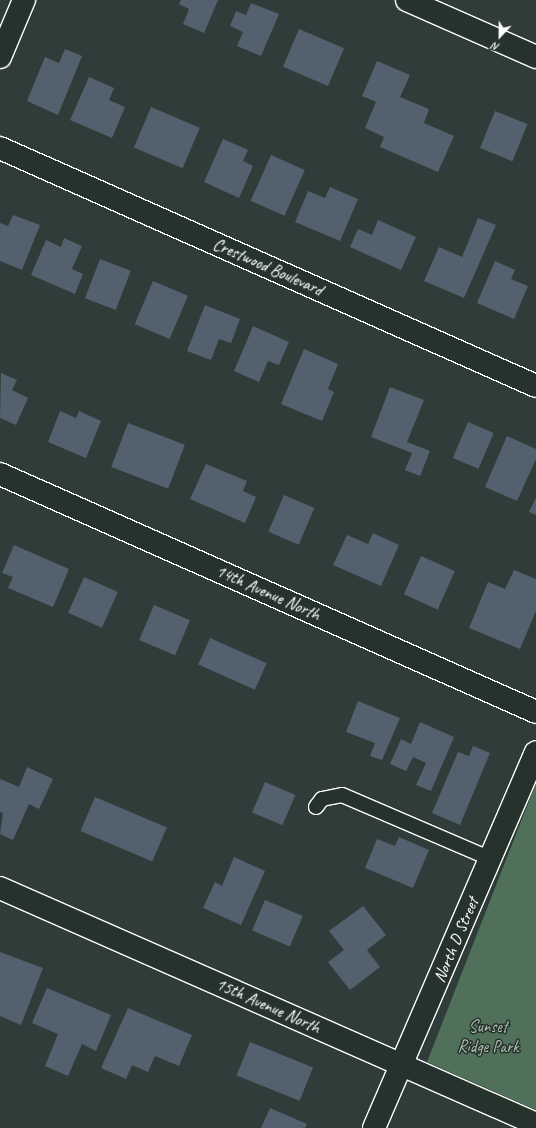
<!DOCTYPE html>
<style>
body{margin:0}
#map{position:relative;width:536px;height:1128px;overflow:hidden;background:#2f3c3a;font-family:Caveat,sans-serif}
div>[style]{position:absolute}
.green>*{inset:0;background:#507059}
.building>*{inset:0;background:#53606d;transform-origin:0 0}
.roads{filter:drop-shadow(1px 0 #fff) drop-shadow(-1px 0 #fff) drop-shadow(0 1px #fff) drop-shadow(0 -1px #fff)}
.lane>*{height:14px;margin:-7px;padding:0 7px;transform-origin:7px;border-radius:7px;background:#26332d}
.street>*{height:22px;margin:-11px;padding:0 11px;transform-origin:11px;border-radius:11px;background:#26332d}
span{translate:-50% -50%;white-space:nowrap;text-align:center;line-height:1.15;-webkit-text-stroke:3px #26332d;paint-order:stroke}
.street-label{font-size:17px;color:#fff}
.park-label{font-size:17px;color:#b0bfb4}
.north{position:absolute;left:480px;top:16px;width:40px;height:40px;-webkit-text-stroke:3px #26332d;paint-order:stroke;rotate:202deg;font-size:11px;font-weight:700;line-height:16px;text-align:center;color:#fff}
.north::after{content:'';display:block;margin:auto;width:14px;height:18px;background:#fff;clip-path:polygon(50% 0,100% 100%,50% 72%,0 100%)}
</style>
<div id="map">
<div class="green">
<i style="clip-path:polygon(536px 783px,536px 1110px,427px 1062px)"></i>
</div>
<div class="building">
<i style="clip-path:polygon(181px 0,218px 0,204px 33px,183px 24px,189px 9px,179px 4px)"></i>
<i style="clip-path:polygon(251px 3px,279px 14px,261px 56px,237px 46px,243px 32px,230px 26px,236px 11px,246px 15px)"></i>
<i style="left:299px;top:29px;width:49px;height:41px;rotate:23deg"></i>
<i style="clip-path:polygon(65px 49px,82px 56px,58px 115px,27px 101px,45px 57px,59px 63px)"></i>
<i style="clip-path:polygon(377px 61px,410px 75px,400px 97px,429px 109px,424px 123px,454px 136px,438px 172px,380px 147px,384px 137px,365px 128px,376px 102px,362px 96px)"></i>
<i style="clip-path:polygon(89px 77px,114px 88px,109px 100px,125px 107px,112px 138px,70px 120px)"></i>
<i style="left:151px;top:107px;width:53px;height:44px;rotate:23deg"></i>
<i style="left:495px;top:111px;width:35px;height:40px;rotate:22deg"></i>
<i style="clip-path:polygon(223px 139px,248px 150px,243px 161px,253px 166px,239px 198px,204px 182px)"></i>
<i style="left:271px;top:155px;width:37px;height:50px;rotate:24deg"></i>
<i style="clip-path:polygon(330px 187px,358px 199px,340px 241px,295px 222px,308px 191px,325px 198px)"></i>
<i style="clip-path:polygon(13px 215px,40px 225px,22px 270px,0 261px,0 223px,8px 226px)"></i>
<i style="clip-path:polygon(478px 218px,496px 225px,464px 298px,424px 281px,439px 247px,462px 257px)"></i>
<i style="clip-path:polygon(378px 220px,416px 237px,401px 270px,350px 247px,358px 229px,372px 235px)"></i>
<i style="clip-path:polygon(64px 238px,82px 246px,72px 269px,83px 274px,75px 294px,31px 275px,46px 240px,61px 247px)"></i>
<i style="left:100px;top:259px;width:33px;height:42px;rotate:21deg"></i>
<i style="clip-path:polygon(495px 261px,515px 270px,511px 279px,528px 286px,514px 319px,477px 303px)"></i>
<i style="left:153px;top:281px;width:38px;height:47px;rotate:23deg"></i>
<i style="clip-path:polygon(205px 305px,240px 319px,231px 343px,219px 339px,211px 360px,187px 351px)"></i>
<i style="clip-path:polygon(253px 326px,289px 342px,279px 365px,268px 361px,259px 382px,234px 371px)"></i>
<i style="clip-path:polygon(304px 349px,338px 364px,328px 389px,334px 392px,322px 421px,281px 404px)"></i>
<i style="clip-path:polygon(1px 373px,17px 380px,12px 390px,28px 398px,16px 425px,0 418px)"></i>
<i style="clip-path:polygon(390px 387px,424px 400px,407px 442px,430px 451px,420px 476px,405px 470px,412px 453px,371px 437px)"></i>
<i style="clip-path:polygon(60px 411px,76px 418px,79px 411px,101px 421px,86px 458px,48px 442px)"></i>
<i style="left:468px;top:422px;width:28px;height:39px;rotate:23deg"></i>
<i style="left:128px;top:423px;width:61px;height:47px;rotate:21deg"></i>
<i style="clip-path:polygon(507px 436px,536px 449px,536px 459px,517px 501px,485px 487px)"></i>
<i style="clip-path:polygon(206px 464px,247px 481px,243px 491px,256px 497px,245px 523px,190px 499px)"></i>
<i style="left:284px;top:495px;width:33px;height:40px;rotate:23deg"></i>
<i style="clip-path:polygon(536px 498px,536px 515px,529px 512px)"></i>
<i style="clip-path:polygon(373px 533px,399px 545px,381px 586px,333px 565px,347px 535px,368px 544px)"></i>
<i style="clip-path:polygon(14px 545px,69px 569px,53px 607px,8px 588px,13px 577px,2px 573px)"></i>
<i style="left:421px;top:556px;width:37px;height:42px;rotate:24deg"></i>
<i style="clip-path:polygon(514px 570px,536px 579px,536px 611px,520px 649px,469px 628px,488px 582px,505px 589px)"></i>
<i style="left:84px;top:577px;width:37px;height:39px;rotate:24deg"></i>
<i style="left:154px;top:605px;width:39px;height:38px;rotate:23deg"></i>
<i style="left:210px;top:638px;width:62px;height:29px;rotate:24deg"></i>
<i style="clip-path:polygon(358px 701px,400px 718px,382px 760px,370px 756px,375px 743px,346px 732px)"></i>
<i style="clip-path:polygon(420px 722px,454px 737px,431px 791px,416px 785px,426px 763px,413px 757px,406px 771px,390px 764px,401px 739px,411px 744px)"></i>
<i style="clip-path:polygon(473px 746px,490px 753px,460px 825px,432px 813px,458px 752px,469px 756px)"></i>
<i style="clip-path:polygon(27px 767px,53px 779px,39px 809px,29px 804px,13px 840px,0 834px,3px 813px,0 812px,0 779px,19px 787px)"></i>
<i style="left:265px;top:782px;width:33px;height:33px;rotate:23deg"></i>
<i style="left:95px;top:797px;width:78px;height:37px;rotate:23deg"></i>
<i style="clip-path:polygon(399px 837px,429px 850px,413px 888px,365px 868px,377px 839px,395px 846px)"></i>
<i style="clip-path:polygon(234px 857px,265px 871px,241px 925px,203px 908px,215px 882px,222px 886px)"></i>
<i style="left:265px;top:900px;width:41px;height:33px;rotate:23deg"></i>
<i style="clip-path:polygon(363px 906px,386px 935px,367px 950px,380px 967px,350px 990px,328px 962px,344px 950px,329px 931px)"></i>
<i style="clip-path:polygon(0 952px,43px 968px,21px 1025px,0 1016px)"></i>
<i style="clip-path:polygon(47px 988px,111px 1015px,96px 1051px,82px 1044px,68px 1076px,45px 1066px,58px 1034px,32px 1023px)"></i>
<i style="clip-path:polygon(128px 1008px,192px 1035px,179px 1066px,155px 1056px,148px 1072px,132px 1065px,126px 1079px,101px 1068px)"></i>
<i style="left:250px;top:1042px;width:68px;height:36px;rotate:22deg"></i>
<i style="clip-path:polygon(270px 1108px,307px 1124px,305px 1128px,261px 1128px)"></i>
</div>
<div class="roads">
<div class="lane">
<i style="left:316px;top:807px;width:10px;rotate:-53deg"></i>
<i style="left:322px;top:799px;width:20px;rotate:-11deg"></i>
<i style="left:342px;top:795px;width:162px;rotate:23.2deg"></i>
</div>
<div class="street">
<i style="left:407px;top:0;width:141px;rotate:23.8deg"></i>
<i style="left:0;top:57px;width:62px;rotate:-67.2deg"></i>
<i style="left:0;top:148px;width:586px;rotate:23.94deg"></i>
<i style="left:0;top:474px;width:586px;rotate:23.94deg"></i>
<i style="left:0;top:888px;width:586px;rotate:23.76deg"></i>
<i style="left:374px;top:1128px;width:409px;rotate:-66.7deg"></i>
</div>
</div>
<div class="street-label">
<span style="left:268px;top:267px;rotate:24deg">Crestwood Boulevard</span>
<span style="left:268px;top:593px;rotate:24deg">14th Avenue North</span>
<span style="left:456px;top:940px;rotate:-67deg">North D Street</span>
<span style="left:268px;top:1006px;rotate:24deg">15th Avenue North</span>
</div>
<div class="park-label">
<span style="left:488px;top:1037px">Sunset<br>Ridge Park</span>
</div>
<div class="north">N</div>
</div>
